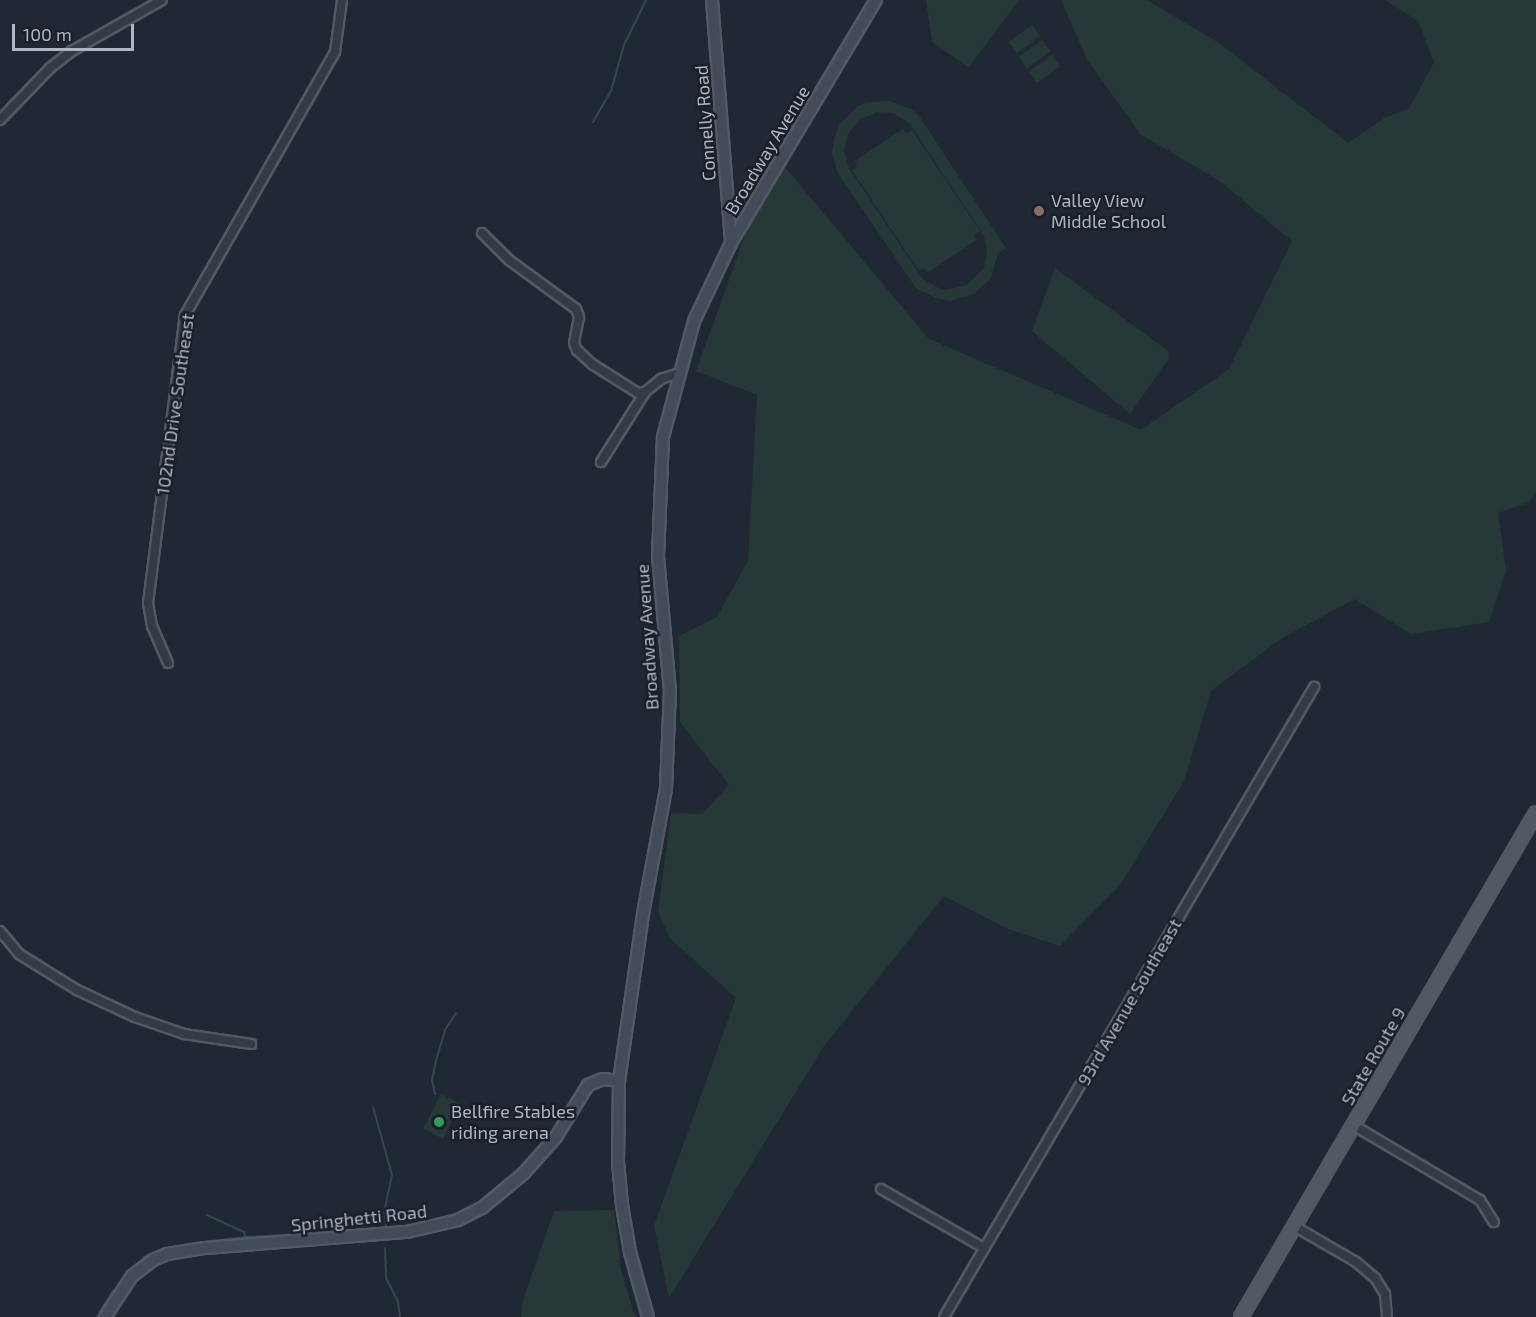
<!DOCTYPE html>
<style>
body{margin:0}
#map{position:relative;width:1536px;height:1317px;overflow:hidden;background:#202933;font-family:"Exo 2",sans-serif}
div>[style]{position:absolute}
.green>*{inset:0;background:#263938;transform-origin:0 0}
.stream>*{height:2px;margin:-1px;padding:0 1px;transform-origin:1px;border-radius:1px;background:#354659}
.roads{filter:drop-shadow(2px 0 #515962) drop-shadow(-2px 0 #515962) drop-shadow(0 2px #515962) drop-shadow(0 -2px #515962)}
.street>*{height:8px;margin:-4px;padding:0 4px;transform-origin:4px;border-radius:4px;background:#343b44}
.secondary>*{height:10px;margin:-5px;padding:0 5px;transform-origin:5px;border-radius:5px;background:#424b57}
.primary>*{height:12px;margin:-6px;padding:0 6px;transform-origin:6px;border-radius:6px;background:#515a64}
.dots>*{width:16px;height:16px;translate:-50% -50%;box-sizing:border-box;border:3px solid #192029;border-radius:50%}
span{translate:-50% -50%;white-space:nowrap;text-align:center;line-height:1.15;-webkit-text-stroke:5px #192029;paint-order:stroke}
.street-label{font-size:18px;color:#adb6c1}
.poi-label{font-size:18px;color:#adb6c1}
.left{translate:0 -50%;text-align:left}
.scale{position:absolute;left:12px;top:24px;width:122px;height:27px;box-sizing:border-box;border:3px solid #adb6c1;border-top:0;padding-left:8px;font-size:18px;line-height:21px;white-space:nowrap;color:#adb6c1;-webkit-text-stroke:4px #192029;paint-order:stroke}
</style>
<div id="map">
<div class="green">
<i style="clip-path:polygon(926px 0,1019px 0,969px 67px,932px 42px)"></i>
<i style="clip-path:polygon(1061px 0,1147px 0,1219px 43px,1348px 143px,1386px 117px,1409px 109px,1434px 62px,1418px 21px,1385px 0,1536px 0,1536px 494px,1527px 503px,1498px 513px,1506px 571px,1489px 622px,1411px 634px,1355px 599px,1282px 638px,1211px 691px,1184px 781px,1120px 885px,1060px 946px,1008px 929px,944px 896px,824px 1046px,669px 1298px,654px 1226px,736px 998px,670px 938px,658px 912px,671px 813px,702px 814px,729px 785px,680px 722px,679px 636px,717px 617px,748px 561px,757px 395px,696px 371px,759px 197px,784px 166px,929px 339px,1141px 430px,1229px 369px,1292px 241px,1220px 181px,1140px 134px,1087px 59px)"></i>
<i style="left:1032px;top:25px;width:14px;height:29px;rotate:54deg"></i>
<i style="left:1042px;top:40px;width:14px;height:29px;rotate:54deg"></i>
<i style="left:1052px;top:55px;width:14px;height:29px;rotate:54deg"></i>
<i style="clip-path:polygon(evenodd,890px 101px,911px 109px,919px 116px,1006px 248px,998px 253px,991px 278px,974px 294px,950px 301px,936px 298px,916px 288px,838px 173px,832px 153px,834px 139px,839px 125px,858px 106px,869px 102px,890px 101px,876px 112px,894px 113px,910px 124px,984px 236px,987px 251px,984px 268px,967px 285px,946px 290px,936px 287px,922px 278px,849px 168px,844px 150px,848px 134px,859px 120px,876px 112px)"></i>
<i style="clip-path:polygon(903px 129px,907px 134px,912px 130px,980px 231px,974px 235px,977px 240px,928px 272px,924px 268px,919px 271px,852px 170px,857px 166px,855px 161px)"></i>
<i style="clip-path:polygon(1055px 268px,1168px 351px,1169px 358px,1130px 414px,1032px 331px)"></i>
<i style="left:441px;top:1094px;width:22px;height:39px;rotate:27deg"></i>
<i style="clip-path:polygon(614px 1210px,621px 1270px,635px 1317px,521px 1317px,523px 1300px,554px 1211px)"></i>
</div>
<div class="stream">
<i style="left:593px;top:122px;width:36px;rotate:-60deg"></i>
<i style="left:611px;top:91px;width:48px;rotate:-74.2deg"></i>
<i style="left:624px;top:45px;width:50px;rotate:-63.9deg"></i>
<i style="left:435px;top:1094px;width:14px;rotate:-102deg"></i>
<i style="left:432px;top:1080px;width:24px;rotate:-78deg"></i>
<i style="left:437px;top:1057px;width:28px;rotate:-73deg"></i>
<i style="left:445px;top:1030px;width:20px;rotate:-57deg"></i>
<i style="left:373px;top:1107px;width:71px;rotate:74.4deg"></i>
<i style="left:392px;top:1175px;width:35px;rotate:102deg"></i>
<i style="left:385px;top:1209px;width:17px;rotate:87deg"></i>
<i style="left:207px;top:1215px;width:41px;rotate:24.7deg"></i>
<i style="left:244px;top:1232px;width:4px;rotate:76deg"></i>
<i style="left:385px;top:1248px;width:30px;rotate:88deg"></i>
<i style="left:386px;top:1278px;width:27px;rotate:63deg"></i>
<i style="left:398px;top:1302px;width:15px;rotate:82deg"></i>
<i style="left:144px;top:1257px;width:44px;rotate:-17.2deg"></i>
<i style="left:186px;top:1244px;width:60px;rotate:-6.7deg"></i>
<i style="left:246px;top:1237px;width:95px;rotate:-3deg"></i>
<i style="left:97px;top:1317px;width:31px;rotate:-59deg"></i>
</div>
<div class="roads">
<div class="street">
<i style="left:0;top:120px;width:72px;rotate:-46.1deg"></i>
<i style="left:50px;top:68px;width:28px;rotate:-38deg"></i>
<i style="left:72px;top:51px;width:103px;rotate:-29.5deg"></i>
<i style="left:482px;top:233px;width:38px;rotate:45deg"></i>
<i style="left:509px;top:260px;width:83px;rotate:36.2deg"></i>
<i style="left:576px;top:309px;width:9px;rotate:69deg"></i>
<i style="left:579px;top:317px;width:26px;rotate:101deg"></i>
<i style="left:574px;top:343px;width:8px;rotate:67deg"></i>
<i style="left:577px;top:350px;width:21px;rotate:43deg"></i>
<i style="left:592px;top:364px;width:54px;rotate:32.2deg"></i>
<i style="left:638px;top:393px;width:7px;rotate:-8deg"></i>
<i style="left:645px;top:392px;width:21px;rotate:-39deg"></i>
<i style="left:661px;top:379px;width:19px;rotate:-18deg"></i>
<i style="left:601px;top:462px;width:83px;rotate:-57.8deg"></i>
<i style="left:168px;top:663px;width:40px;rotate:-113.4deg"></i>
<i style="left:152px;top:626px;width:23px;rotate:-100deg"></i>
<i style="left:148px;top:603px;width:290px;rotate:-82.7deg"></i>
<i style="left:185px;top:315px;width:303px;rotate:-60.3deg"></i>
<i style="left:335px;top:52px;width:52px;rotate:-82.3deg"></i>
<i style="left:0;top:931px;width:30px;rotate:50deg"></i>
<i style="left:19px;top:954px;width:68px;rotate:31.8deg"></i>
<i style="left:77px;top:990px;width:64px;rotate:25deg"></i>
<i style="left:135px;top:1017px;width:52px;rotate:19.1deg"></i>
<i style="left:184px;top:1034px;width:68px;rotate:8.5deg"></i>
<i style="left:1353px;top:1125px;width:147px;rotate:30.6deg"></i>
<i style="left:1480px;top:1200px;width:26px;rotate:58deg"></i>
<i style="left:881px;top:1189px;width:119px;rotate:29.8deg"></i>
<i style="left:1294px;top:1226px;width:72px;rotate:30.1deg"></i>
<i style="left:1356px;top:1262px;width:25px;rotate:40deg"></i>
<i style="left:1375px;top:1278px;width:19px;rotate:58deg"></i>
<i style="left:1385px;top:1294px;width:23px;rotate:85deg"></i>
<i style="left:944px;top:1317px;width:731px;rotate:-59.57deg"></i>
</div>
<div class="secondary">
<i style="left:712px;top:0;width:244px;rotate:85.5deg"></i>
<i style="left:105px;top:1317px;width:49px;rotate:-56.6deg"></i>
<i style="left:132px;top:1276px;width:26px;rotate:-37deg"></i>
<i style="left:153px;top:1260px;width:15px;rotate:-23deg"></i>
<i style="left:167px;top:1254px;width:39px;rotate:-9deg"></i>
<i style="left:206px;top:1248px;width:202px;rotate:-4.6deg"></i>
<i style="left:407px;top:1232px;width:52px;rotate:-13.2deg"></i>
<i style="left:458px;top:1220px;width:27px;rotate:-27deg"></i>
<i style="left:482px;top:1208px;width:55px;rotate:-39.8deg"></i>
<i style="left:524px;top:1173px;width:48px;rotate:-48.4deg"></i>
<i style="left:556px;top:1137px;width:61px;rotate:-58.4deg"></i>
<i style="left:588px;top:1085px;width:16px;rotate:-22deg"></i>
<i style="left:603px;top:1079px;width:16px;rotate:7deg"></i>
<i style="left:648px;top:1317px;width:67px;rotate:-105.5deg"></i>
<i style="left:630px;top:1252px;width:48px;rotate:-99.7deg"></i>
<i style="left:622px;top:1205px;width:43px;rotate:-95.3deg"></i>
<i style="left:618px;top:1162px;width:81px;rotate:-89.3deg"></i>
<i style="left:619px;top:1081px;width:169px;rotate:-81.8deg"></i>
<i style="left:643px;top:914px;width:127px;rotate:-79.6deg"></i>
<i style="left:666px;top:789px;width:98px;rotate:-87.7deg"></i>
<i style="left:670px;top:691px;width:136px;rotate:-95.1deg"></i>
<i style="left:658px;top:556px;width:119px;rotate:-87.6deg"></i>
<i style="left:663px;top:437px;width:120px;rotate:-75deg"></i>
<i style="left:694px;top:321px;width:86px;rotate:-64.6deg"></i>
<i style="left:731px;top:243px;width:283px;rotate:-59.2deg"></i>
</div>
<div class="primary">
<i style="left:1241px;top:1317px;width:584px;rotate:-59.66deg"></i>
</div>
</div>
<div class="dots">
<i style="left:1039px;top:211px;background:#8d6e63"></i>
<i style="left:439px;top:1122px;background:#2e9e5b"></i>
</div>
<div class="street-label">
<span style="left:705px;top:123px;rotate:-94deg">Connelly Road</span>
<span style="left:767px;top:150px;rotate:-59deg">Broadway Avenue</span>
<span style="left:175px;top:404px;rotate:-82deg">102nd Drive Southeast</span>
<span style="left:647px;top:637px;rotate:-94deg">Broadway Avenue</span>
<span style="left:1129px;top:1002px;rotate:-60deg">93rd Avenue Southeast</span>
<span style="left:1373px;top:1056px;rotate:-60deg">State Route 9</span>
<span style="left:359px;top:1218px;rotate:-6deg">Springhetti Road</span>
</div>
<div class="poi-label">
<span class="left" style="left:1051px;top:211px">Valley View<br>Middle School</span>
<span class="left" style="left:451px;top:1122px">Bellfire Stables<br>riding arena</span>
</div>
<div class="scale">100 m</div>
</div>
